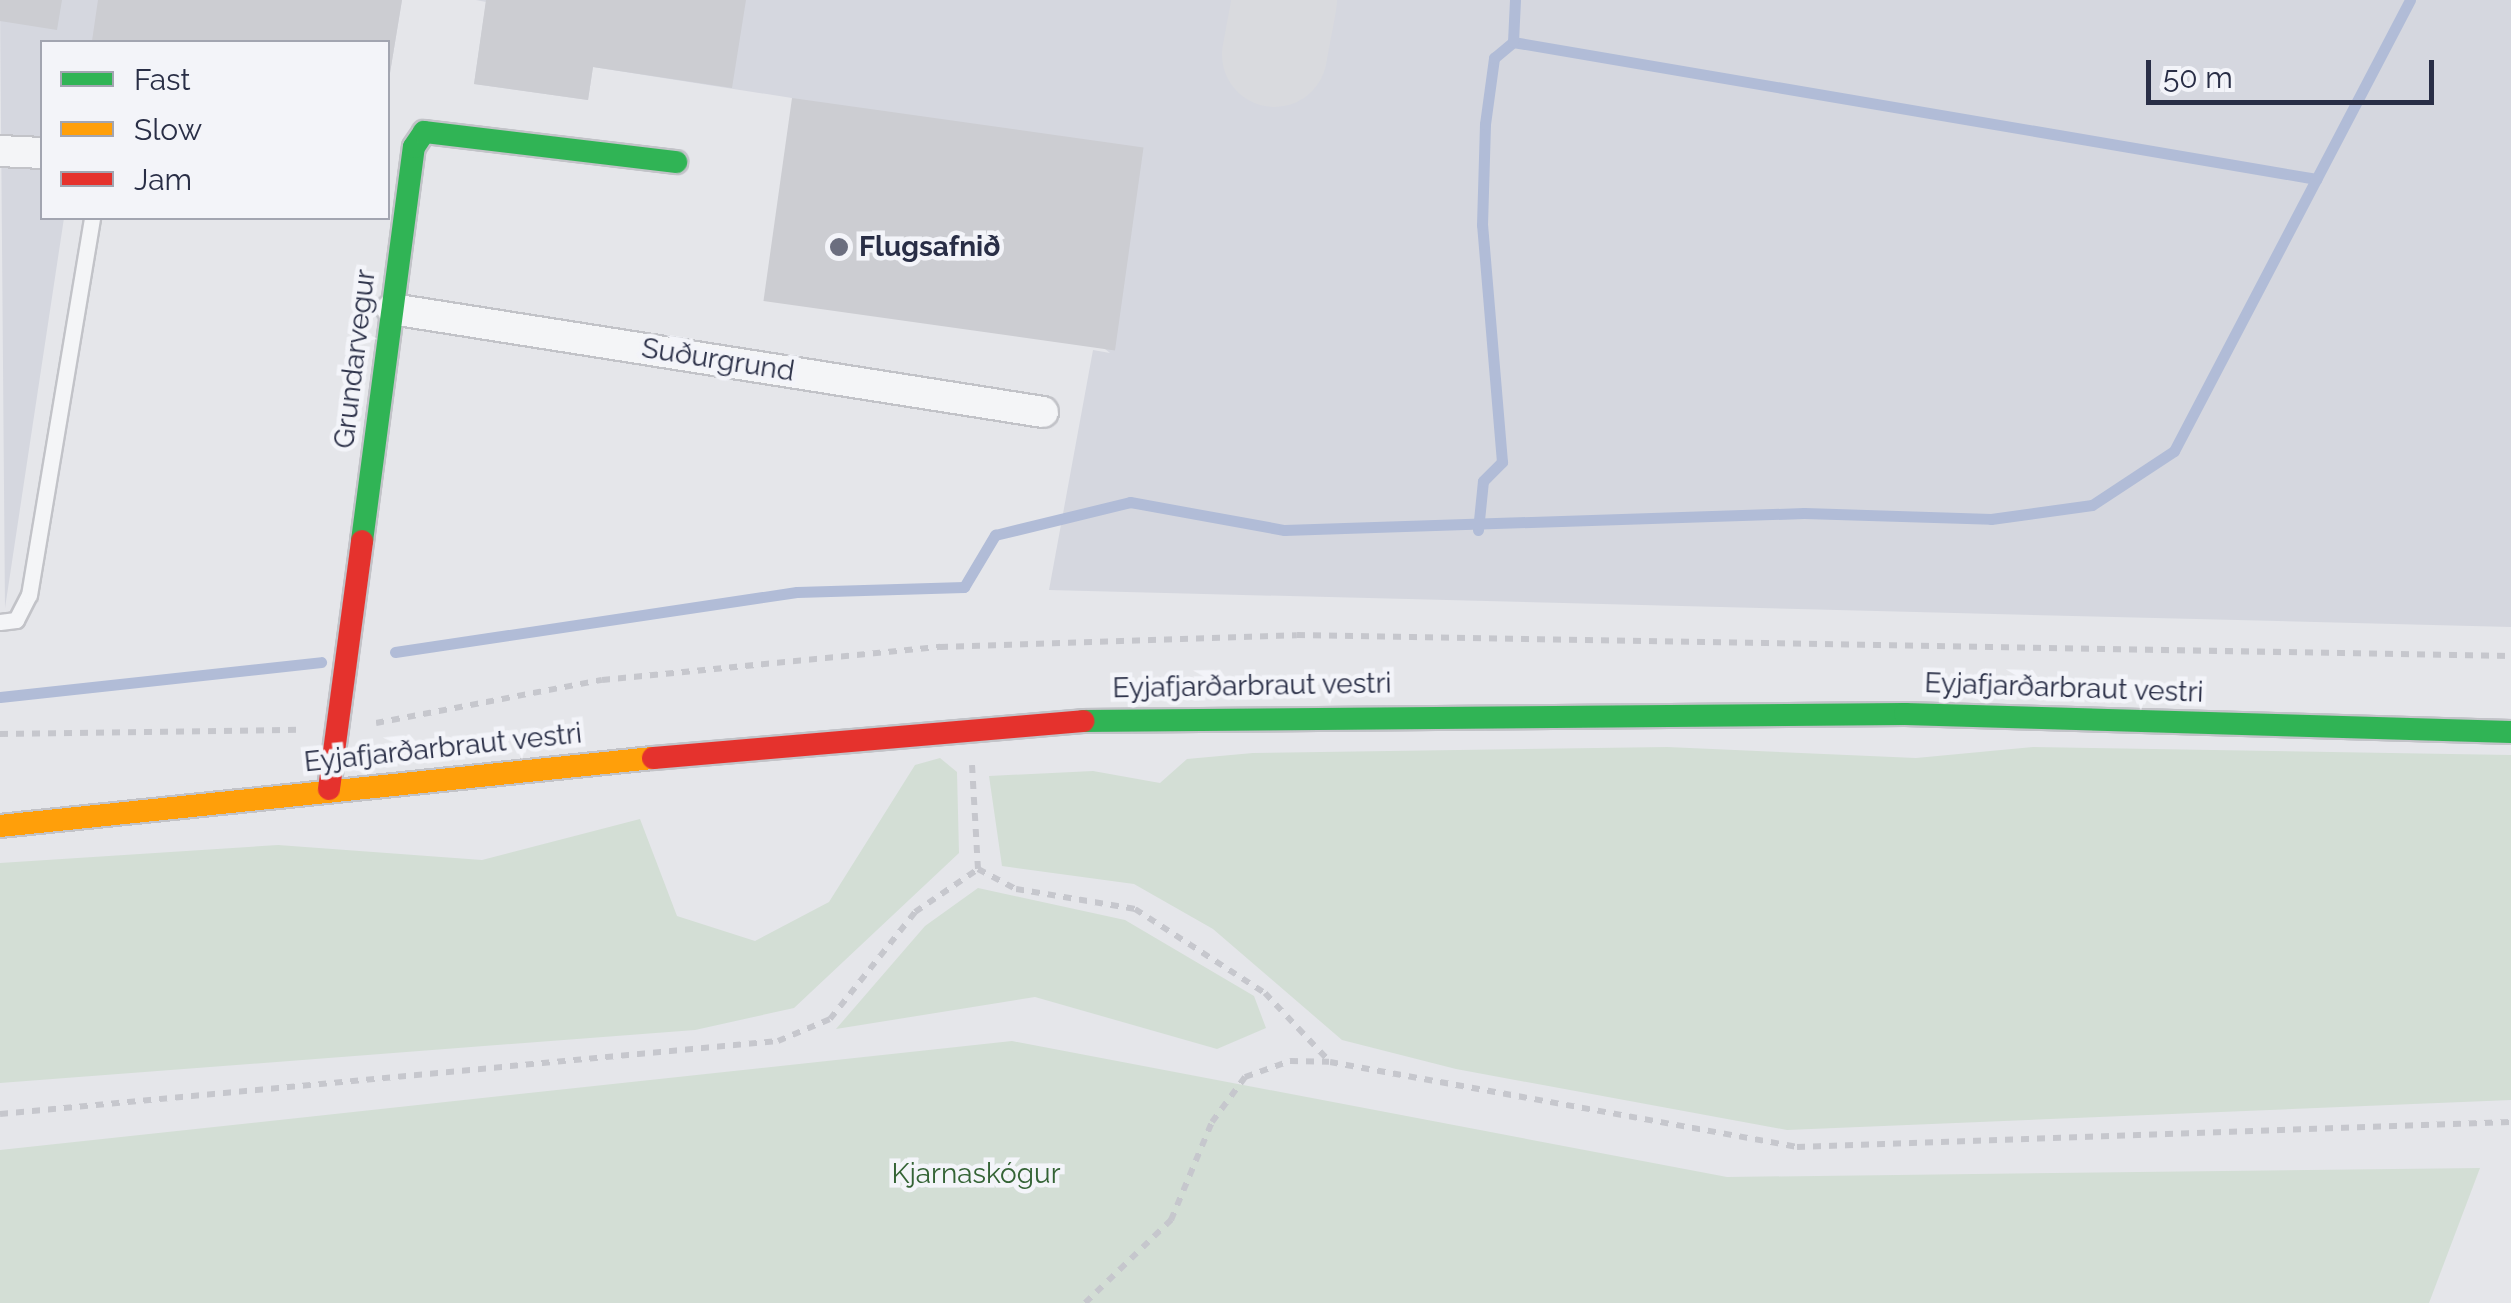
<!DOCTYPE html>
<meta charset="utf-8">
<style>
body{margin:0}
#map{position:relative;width:2511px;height:1303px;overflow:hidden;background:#e5e6ea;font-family:Raleway,sans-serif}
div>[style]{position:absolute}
.built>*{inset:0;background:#d5d7df}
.green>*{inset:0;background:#d3ded5}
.stream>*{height:11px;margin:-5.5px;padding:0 5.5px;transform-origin:5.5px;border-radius:5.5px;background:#b1bcd7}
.taxiway>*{height:105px;margin:-52.5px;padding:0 52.5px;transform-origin:52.5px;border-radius:52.5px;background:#d9dade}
.building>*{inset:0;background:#cccdd2;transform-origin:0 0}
.path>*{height:6px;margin-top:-3px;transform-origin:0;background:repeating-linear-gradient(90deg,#c6c7cd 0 8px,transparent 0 16px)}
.roads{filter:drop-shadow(2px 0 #c2c3c8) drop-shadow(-2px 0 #c2c3c8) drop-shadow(0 2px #c2c3c8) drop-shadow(0 -2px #c2c3c8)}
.lane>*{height:15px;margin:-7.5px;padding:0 7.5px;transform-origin:7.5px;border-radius:7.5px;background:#f4f5f7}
.street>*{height:30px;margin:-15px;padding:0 15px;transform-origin:15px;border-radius:15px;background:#f4f5f7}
.fast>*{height:22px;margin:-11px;padding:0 11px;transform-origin:11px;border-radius:11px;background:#30b455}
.slow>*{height:22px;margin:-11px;padding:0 11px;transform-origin:11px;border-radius:11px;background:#ff9f0a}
.jam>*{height:22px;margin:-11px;padding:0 11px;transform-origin:11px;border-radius:11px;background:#e5322d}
.dots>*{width:28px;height:28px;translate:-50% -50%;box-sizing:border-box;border:5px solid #f3f4f9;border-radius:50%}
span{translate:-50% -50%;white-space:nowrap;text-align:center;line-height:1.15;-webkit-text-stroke:9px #f3f4f9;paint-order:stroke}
.poi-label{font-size:28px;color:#292e46;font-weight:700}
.left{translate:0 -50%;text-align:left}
.street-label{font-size:28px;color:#292e46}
.park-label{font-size:28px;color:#346335}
.legend{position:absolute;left:40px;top:40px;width:350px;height:180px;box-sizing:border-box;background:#f3f4f9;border:2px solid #a2a5b1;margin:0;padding:12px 18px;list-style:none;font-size:30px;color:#292e46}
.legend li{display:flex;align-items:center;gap:20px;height:50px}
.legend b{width:50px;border:2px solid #a2a5b1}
.scale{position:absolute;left:2146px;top:60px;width:288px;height:45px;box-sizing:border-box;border:5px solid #292e46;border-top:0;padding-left:12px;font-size:30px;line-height:35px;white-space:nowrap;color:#292e46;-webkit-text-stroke:8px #f3f4f9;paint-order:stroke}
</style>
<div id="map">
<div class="built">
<i style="clip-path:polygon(0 0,402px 0,388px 85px,388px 42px,42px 42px,42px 218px,64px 218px,5px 608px)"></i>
<i style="clip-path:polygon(476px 0,2511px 0,2511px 627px,1049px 590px,1093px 350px,1110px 353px,792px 98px,593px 67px,588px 100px,474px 84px,486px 2px)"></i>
</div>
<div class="green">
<i style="clip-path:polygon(1667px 747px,1916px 758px,2033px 747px,2511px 755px,2511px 1100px,1787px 1130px,1456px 1069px,1342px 1040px,1213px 929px,1134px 884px,1002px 866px,989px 776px,1093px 771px,1160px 783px,1187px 759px,1253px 753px)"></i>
<i style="clip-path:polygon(940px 758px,957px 772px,959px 853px,794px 1008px,695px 1030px,0 1083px,0 863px,278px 845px,482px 860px,640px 819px,677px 916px,755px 941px,829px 902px,915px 765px)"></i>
<i style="clip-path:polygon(978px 888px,1125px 920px,1254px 996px,1266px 1028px,1217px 1049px,1035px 997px,836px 1029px,925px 926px)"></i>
<i style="clip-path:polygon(1012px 1041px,1727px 1177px,2480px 1168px,2429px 1303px,0 1303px,0 1150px)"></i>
</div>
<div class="stream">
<i style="left:1513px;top:42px;width:815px;rotate:9.68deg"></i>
<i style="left:1478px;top:530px;width:49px;rotate:-84.2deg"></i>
<i style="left:1483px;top:481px;width:27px;rotate:-45deg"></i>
<i style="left:1502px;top:462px;width:238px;rotate:-94.8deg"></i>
<i style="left:1482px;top:225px;width:101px;rotate:-88.3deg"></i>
<i style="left:1485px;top:124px;width:67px;rotate:-82.2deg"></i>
<i style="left:1494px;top:58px;width:25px;rotate:-40deg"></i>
<i style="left:1513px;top:42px;width:42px;rotate:-87.3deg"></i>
<i style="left:395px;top:652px;width:406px;rotate:-8.5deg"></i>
<i style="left:797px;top:592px;width:167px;rotate:-1.7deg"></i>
<i style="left:964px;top:587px;width:61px;rotate:-59.2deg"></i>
<i style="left:995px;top:535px;width:139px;rotate:-13.7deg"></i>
<i style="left:1130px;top:502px;width:157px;rotate:10.3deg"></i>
<i style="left:1284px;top:530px;width:520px;rotate:-1.87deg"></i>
<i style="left:1804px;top:513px;width:187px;rotate:1.8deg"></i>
<i style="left:1991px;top:519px;width:102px;rotate:-7.9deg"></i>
<i style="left:2092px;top:505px;width:98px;rotate:-33.4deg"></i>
<i style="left:2174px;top:451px;width:509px;rotate:-62.38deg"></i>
<i style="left:0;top:697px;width:323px;rotate:-6.2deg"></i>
</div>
<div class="taxiway">
<i style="left:1274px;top:54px;width:55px;rotate:-79.5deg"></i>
</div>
<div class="building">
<i style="clip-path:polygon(0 0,62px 0,57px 30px,0 21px)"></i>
<i style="clip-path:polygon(98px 0,402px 0,390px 73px,388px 42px,92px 41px)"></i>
<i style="clip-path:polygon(486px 0,746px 0,732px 88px,593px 67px,588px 100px,474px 84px)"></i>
<i style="left:792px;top:98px;width:355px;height:205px;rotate:8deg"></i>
</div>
<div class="path">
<i style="left:376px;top:723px;width:230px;rotate:-10.8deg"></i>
<i style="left:602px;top:680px;width:340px;rotate:-5.6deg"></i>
<i style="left:940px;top:647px;width:357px;rotate:-1.9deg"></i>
<i style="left:1297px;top:635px;width:1214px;rotate:0.99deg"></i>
<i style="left:0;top:734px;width:299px;rotate:-0.8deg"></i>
<i style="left:972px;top:765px;width:104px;rotate:86.7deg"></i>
<i style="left:0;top:1114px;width:781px;rotate:-5.36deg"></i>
<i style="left:778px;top:1041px;width:56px;rotate:-22.9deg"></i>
<i style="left:830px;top:1019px;width:137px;rotate:-51.5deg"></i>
<i style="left:915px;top:912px;width:76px;rotate:-34.3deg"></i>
<i style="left:978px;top:869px;width:43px;rotate:27.8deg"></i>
<i style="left:1016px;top:889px;width:121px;rotate:9.5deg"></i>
<i style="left:1135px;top:909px;width:155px;rotate:32.9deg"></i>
<i style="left:1265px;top:993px;width:95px;rotate:46.7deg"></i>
<i style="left:1330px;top:1062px;width:475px;rotate:10.3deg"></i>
<i style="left:1797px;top:1147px;width:714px;rotate:-2.01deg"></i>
<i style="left:1085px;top:1303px;width:120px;rotate:-44deg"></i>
<i style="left:1171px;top:1220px;width:106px;rotate:-67.3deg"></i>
<i style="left:1212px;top:1122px;width:56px;rotate:-53.7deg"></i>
<i style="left:1245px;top:1077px;width:48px;rotate:-19.6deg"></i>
<i style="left:1290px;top:1061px;width:39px;rotate:1deg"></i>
</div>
<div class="roads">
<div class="lane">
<i style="left:0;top:622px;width:16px;rotate:-7deg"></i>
<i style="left:16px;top:620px;width:28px;rotate:-63deg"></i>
<i style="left:29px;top:595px;width:382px;rotate:-80.5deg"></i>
</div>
<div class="street">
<i style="left:0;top:151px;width:42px;rotate:2.7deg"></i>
<i style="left:392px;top:309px;width:659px;rotate:8.99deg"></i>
</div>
<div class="fast">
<i style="left:362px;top:541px;width:397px;rotate:-82.5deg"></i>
<i style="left:414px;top:147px;width:18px;rotate:-56deg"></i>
<i style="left:424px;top:132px;width:254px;rotate:6.8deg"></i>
<i style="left:1083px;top:721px;width:822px;rotate:-0.49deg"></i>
<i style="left:1905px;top:714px;width:606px;rotate:1.7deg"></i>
</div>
<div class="slow">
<i style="left:0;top:826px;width:657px;rotate:-5.95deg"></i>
</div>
<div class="jam">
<i style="left:653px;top:758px;width:432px;rotate:-4.9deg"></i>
<i style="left:329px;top:789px;width:250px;rotate:-82.4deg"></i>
</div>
</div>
<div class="dots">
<i style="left:839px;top:247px;background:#6b6e7f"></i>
</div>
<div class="poi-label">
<span class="left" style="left:859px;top:247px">Flugsafnið</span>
</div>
<div class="street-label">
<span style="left:355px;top:359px;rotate:-83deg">Grundarvegur</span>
<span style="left:718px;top:360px;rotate:9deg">Suðurgrund</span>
<span style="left:1252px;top:686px;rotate:-1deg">Eyjafjarðarbraut vestri</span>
<span style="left:2064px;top:688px;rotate:2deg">Eyjafjarðarbraut vestri</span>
<span style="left:443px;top:748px;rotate:-6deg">Eyjafjarðarbraut vestri</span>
</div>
<div class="park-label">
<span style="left:976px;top:1174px">Kjarnaskógur</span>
</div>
<ul class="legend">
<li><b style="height:12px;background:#30b455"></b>Fast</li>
<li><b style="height:12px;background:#ff9f0a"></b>Slow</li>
<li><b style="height:12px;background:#e5322d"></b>Jam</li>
</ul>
<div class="scale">50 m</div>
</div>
